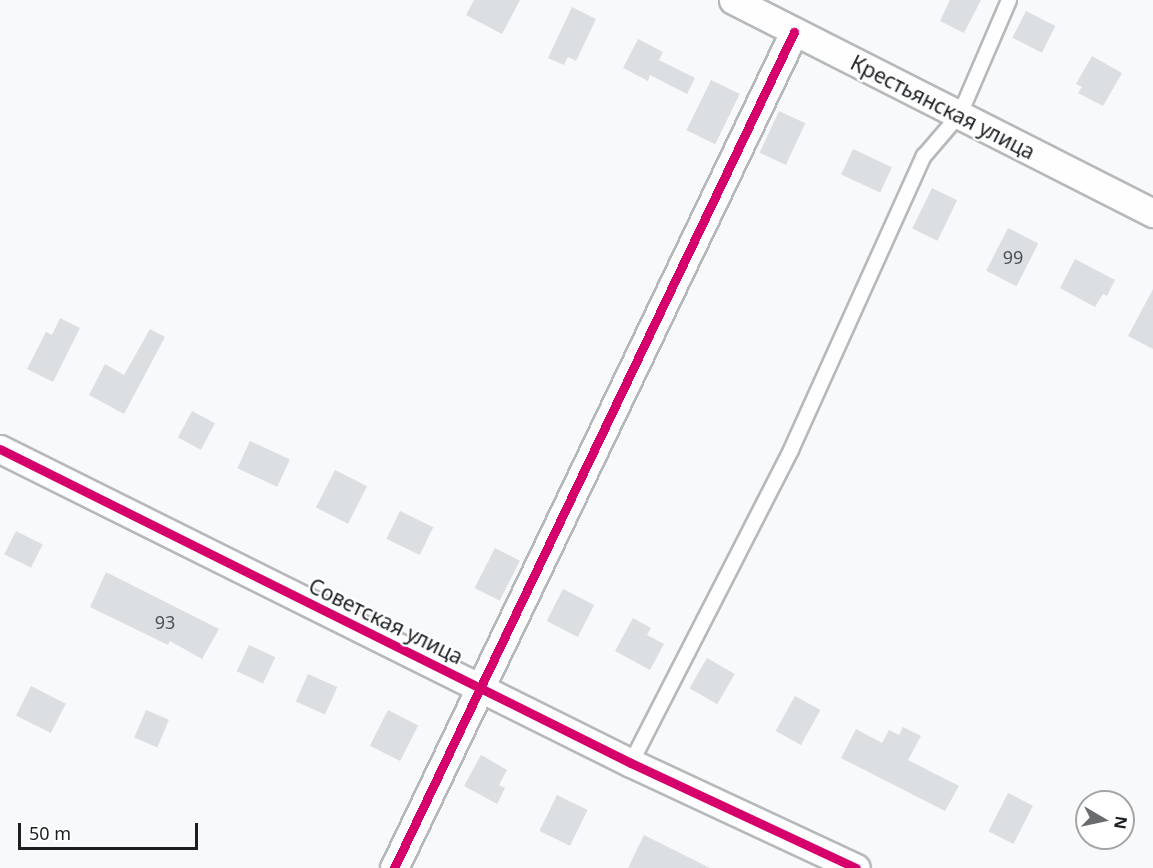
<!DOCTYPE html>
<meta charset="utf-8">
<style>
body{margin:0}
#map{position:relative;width:1153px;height:868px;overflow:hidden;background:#f7f9fb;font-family:"Noto Sans",sans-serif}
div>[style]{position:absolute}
.building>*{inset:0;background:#dcdfe1;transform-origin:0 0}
.roads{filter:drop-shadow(2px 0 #b6b9bb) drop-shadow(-2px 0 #b6b9bb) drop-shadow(0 2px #b6b9bb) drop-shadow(0 -2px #b6b9bb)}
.lane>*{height:14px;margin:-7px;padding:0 7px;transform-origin:7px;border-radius:7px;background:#fefefe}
.street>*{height:27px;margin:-13.5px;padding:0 13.5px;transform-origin:13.5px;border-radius:13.5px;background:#fefefe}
.cycleway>*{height:9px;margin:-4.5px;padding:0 4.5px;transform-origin:4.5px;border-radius:4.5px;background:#d6006c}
span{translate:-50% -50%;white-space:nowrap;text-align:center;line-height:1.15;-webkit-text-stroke:4.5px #fff;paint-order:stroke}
.number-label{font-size:18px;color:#4e5154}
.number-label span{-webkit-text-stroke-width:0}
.street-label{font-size:21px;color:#1c1f22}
.north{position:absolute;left:1075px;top:790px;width:60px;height:60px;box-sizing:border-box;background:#fff;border:2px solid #a4a5a7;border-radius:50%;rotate:99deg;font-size:16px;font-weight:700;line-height:24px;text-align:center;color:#1c1f22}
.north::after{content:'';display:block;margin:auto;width:21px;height:27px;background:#696b6e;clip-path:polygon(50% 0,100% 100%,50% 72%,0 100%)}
.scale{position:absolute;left:18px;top:823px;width:180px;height:27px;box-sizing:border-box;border:3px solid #1c1f22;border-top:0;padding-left:8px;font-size:18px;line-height:21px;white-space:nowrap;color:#1c1f22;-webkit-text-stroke:4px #fff;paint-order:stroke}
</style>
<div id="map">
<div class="building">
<i style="clip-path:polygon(474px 0,520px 0,502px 34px,466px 15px)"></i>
<i style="clip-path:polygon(950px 0,981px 0,964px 33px,940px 21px)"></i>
<i style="clip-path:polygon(572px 7px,596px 19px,576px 61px,568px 57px,564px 65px,548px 58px)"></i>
<i style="left:1026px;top:11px;width:33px;height:30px;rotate:27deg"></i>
<i style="clip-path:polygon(638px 39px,663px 52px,659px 60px,695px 78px,687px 94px,650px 75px,648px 81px,623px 68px)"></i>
<i style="clip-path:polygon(1092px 56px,1122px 73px,1103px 106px,1078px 93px,1082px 87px,1076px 84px)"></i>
<i style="left:711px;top:80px;width:32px;height:56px;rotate:26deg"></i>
<i style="left:779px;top:111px;width:29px;height:46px;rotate:25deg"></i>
<i style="left:853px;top:149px;width:43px;height:28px;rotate:25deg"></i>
<i style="left:932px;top:188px;width:28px;height:45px;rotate:26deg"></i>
<i style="left:1008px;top:228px;width:34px;height:48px;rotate:27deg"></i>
<i style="clip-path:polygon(1075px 259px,1115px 280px,1107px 296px,1103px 294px,1095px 307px,1060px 288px)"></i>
<i style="clip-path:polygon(1153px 289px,1153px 349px,1128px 336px)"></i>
<i style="clip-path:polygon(60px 318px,80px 328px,53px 382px,27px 369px,46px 332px,52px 335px)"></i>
<i style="clip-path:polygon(150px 329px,165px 337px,124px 414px,89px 395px,105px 364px,124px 375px)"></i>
<i style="left:192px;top:411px;width:26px;height:30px;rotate:28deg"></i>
<i style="left:250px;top:441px;width:44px;height:30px;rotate:25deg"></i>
<i style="left:335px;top:470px;width:36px;height:42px;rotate:27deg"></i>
<i style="left:400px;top:511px;width:37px;height:31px;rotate:26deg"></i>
<i style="left:16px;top:531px;width:30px;height:26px;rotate:27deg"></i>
<i style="left:495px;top:548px;width:28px;height:45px;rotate:27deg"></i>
<i style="clip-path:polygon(106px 572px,219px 629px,202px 659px,170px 641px,168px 645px,90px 607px)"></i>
<i style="left:563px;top:589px;width:35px;height:36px;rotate:27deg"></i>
<i style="clip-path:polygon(633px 618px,651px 628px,647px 635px,664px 644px,650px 670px,615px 651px)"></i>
<i style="left:249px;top:645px;width:29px;height:29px;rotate:25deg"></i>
<i style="left:707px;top:658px;width:32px;height:35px;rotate:30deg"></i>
<i style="left:308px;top:674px;width:32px;height:30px;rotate:24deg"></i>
<i style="left:31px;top:686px;width:39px;height:33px;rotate:27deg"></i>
<i style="left:795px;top:696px;width:29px;height:40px;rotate:29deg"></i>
<i style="left:146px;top:710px;width:25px;height:30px;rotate:23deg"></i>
<i style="left:388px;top:710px;width:34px;height:40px;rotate:27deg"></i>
<i style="clip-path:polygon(903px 727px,921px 736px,908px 760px,959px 786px,945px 811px,841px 758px,856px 729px,882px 743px,889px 730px,899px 735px)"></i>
<i style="clip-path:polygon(481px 755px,507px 770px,499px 785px,505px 788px,497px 804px,464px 786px)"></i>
<i style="left:1008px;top:793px;width:28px;height:43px;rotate:27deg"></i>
<i style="left:557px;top:795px;width:34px;height:40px;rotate:26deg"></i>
<i style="clip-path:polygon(644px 835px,710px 868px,628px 868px)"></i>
</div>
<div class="roads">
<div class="lane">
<i style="left:631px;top:763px;width:352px;rotate:-62.9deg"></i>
<i style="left:791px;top:450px;width:323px;rotate:-65.7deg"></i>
<i style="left:924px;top:156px;width:55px;rotate:-49.4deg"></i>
<i style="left:960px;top:114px;width:124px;rotate:-66.7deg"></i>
</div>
<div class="street">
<i style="left:733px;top:0;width:471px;rotate:26.9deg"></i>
<i style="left:0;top:449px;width:705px;rotate:26.46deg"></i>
<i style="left:631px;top:763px;width:248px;rotate:25deg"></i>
<i style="left:394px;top:868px;width:927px;rotate:-64.43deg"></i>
</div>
</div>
<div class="cycleway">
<i style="left:0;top:449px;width:705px;rotate:26.46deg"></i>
<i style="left:631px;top:763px;width:248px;rotate:25deg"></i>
<i style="left:394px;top:868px;width:927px;rotate:-64.43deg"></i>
</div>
<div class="number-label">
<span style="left:1013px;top:257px">99</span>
<span style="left:165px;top:622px">93</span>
</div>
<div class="street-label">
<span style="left:943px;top:107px;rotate:27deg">Крестьянская улица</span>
<span style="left:386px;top:621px;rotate:26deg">Советская улица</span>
</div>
<div class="north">N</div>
<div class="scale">50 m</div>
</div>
